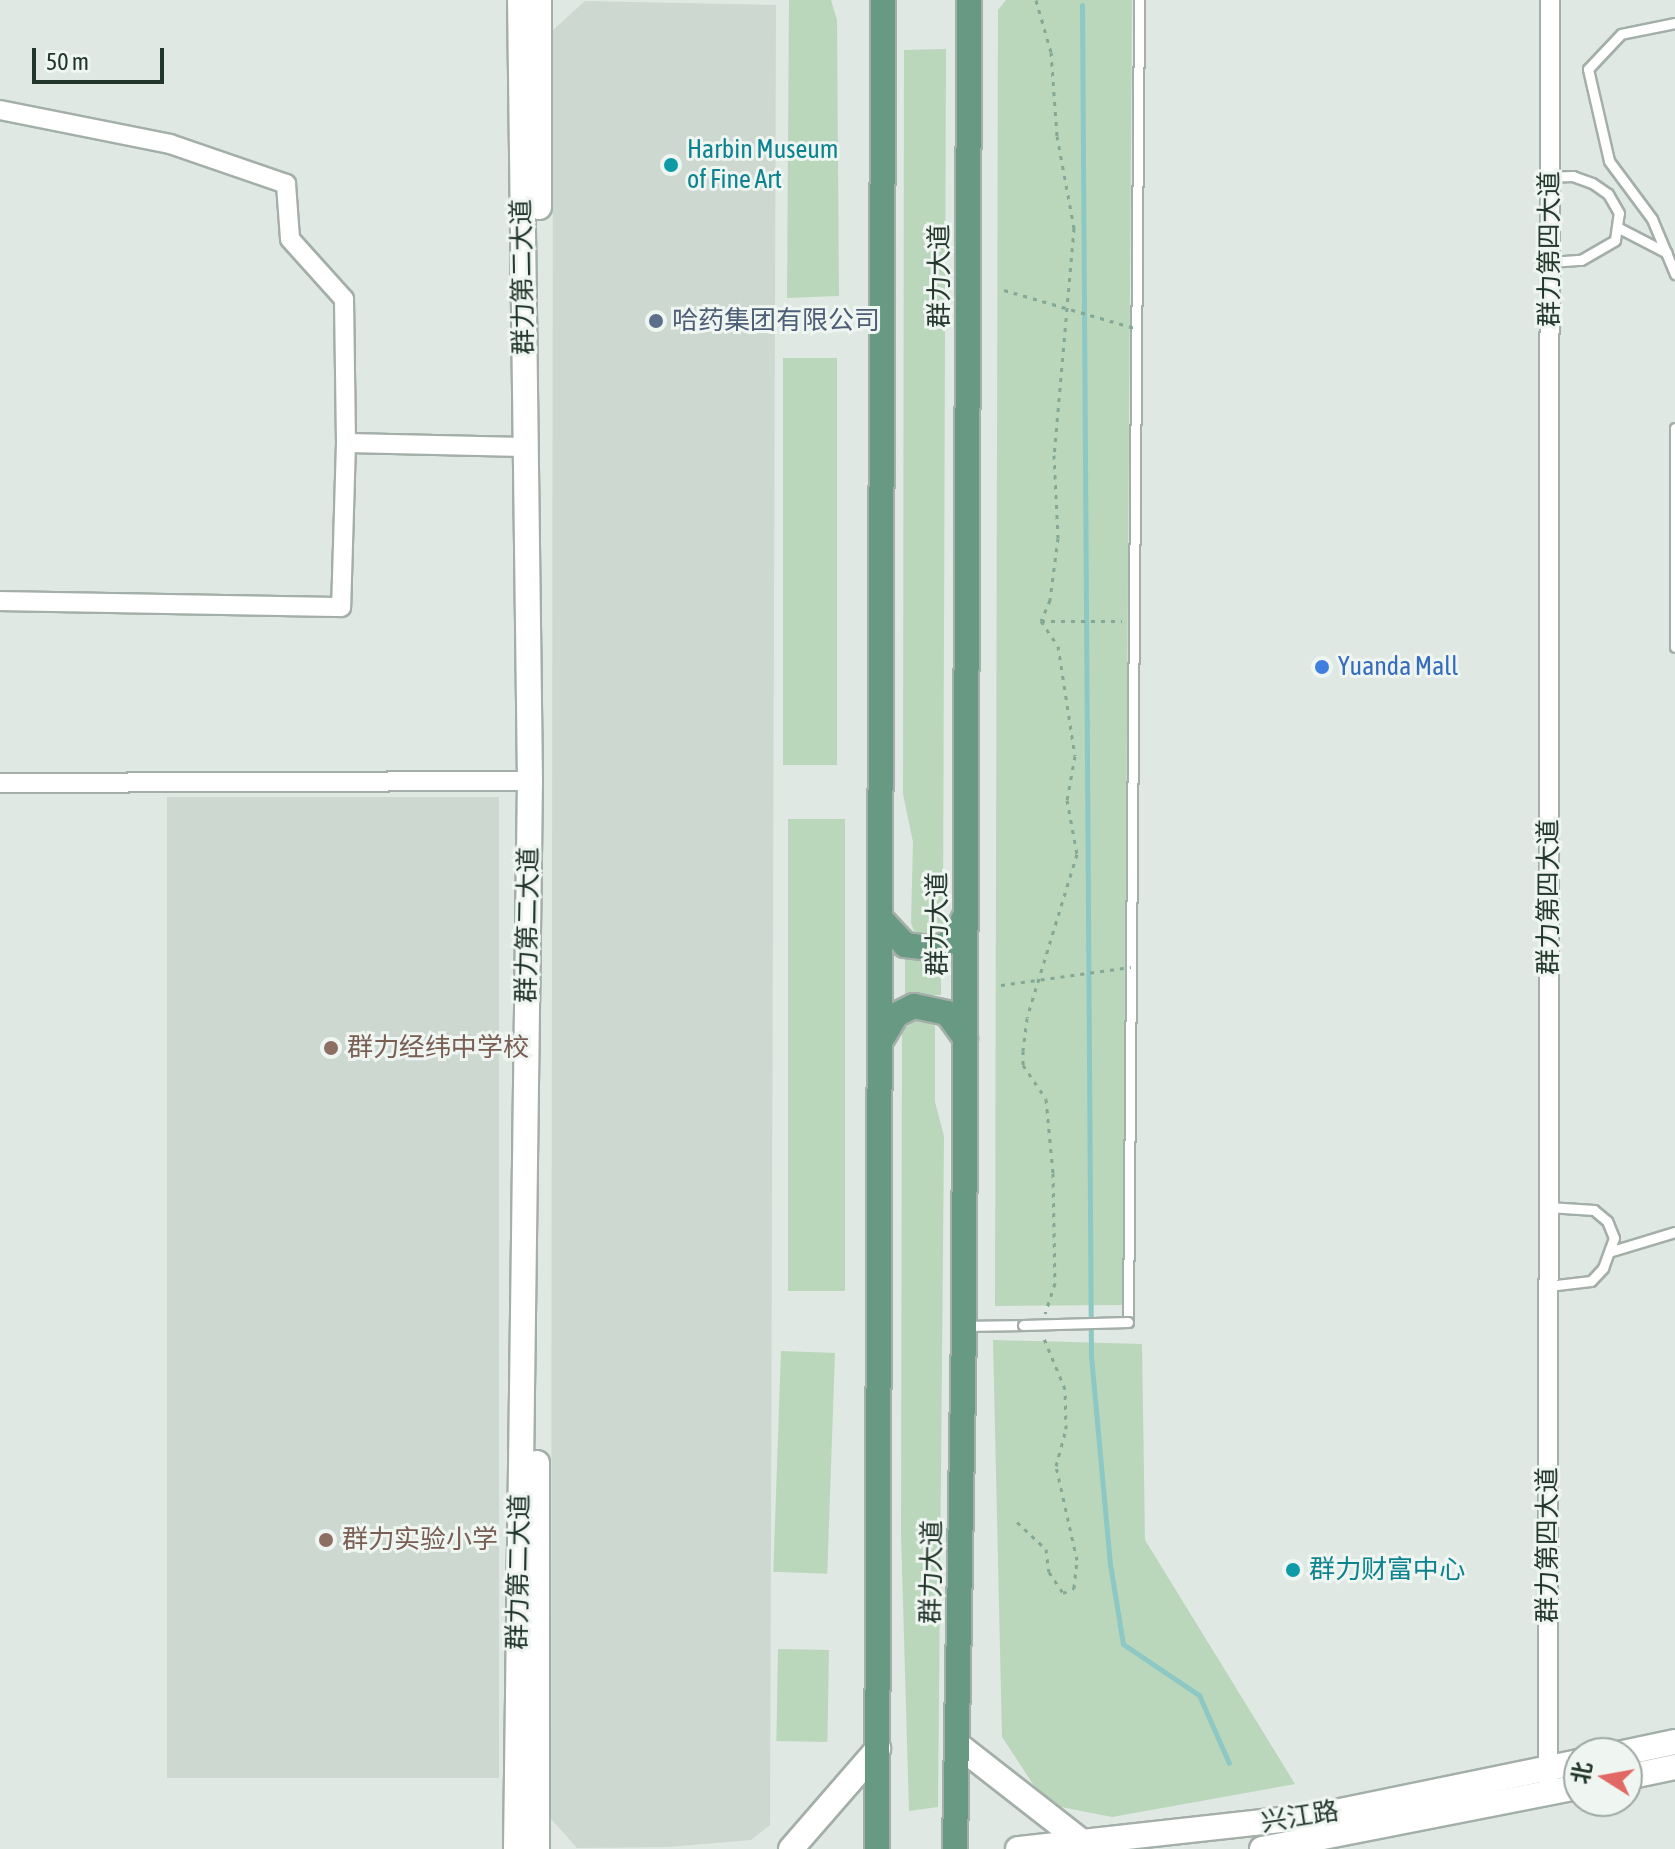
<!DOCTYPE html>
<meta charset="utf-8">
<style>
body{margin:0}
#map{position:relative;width:1675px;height:1849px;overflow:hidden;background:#dfe8e2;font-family:"Asap Condensed","Noto Sans SC",sans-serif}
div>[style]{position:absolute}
.built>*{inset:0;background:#cdd8d1;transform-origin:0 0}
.green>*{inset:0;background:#bad7bc;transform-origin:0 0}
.stream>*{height:5px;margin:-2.5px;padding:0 2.5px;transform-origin:2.5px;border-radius:2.5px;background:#8dc8c4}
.path>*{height:3px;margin-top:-1.5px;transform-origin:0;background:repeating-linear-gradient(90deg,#83a895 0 4px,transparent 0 10px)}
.roads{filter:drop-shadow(2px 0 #a3afa8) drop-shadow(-2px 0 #a3afa8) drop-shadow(0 2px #a3afa8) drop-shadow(0 -2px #a3afa8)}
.lane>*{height:9px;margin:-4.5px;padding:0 4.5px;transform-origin:4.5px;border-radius:4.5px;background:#fff}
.street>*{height:18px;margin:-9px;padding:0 9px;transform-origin:9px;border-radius:9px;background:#fff}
.secondary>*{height:24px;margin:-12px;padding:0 12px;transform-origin:12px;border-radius:12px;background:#fff}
.primary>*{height:24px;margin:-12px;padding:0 12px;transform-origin:12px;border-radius:12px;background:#689982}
.path-bridge>*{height:3px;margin-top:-1.5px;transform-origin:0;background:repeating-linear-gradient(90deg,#83a895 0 4px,transparent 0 10px)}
.bridges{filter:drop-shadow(2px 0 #a3afa8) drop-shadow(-2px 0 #a3afa8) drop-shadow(0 2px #a3afa8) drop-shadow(0 -2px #a3afa8)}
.lane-bridge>*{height:9px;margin:-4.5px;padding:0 4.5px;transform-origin:4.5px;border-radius:4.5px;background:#fff}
.dots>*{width:22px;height:22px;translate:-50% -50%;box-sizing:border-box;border:4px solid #eff5f1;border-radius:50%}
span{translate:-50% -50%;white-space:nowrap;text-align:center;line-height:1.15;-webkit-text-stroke:6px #eff5f1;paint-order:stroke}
.culture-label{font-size:26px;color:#0d838f}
.left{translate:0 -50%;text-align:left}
.street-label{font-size:26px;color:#22362c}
.service-label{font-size:26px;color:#4e5e75}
.shop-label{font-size:26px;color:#366cbe}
.education-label{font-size:26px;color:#785e54}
.north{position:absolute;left:1563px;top:1737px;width:80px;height:80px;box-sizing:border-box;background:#eff5f1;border:2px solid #9da9a2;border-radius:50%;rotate:281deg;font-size:22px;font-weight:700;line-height:32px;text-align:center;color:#22362c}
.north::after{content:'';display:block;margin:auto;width:28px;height:36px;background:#e16864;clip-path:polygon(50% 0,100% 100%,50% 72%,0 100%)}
.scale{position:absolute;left:32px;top:48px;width:132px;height:36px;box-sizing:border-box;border:4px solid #22362c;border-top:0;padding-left:10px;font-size:24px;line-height:28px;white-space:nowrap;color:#22362c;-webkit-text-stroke:6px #eff5f1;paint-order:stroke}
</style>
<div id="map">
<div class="built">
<i style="clip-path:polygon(585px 1px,776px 5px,770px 1825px,751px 1840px,669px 1847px,577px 1848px,551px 1819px,553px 30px)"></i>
<i style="left:167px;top:797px;width:332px;height:981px"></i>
</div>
<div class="green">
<i style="clip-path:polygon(789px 0,831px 0,837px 20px,839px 296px,787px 298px)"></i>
<i style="clip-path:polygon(1006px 0,1132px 0,1123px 1305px,995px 1306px,998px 10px)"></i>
<i style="clip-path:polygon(946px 49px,943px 924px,927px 935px,914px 931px,911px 923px,913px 842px,903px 794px,904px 50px)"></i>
<i style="left:837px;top:358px;width:407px;height:54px;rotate:90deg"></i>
<i style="left:788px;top:819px;width:57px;height:472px"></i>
<i style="left:905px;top:957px;width:36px;height:38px"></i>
<i style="clip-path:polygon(919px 1019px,935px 1026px,935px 1102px,944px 1136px,938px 1807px,909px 1811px,901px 1533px,902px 1030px)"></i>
<i style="clip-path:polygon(993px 1340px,1142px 1344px,1145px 1540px,1295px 1784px,1112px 1817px,1046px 1804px,1002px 1737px)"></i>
<i style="left:781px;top:1351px;width:54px;height:221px;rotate:2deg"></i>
<i style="left:778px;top:1649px;width:51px;height:92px;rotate:1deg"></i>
</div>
<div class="stream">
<i style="left:1082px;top:5px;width:1351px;rotate:89.62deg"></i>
<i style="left:1091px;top:1356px;width:209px;rotate:84.8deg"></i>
<i style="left:1110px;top:1564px;width:81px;rotate:80.8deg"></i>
<i style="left:1123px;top:1644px;width:92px;rotate:33.9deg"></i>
<i style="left:1199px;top:1695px;width:74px;rotate:66.2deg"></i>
</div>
<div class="path">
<i style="left:1036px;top:0;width:54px;rotate:73.9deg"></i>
<i style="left:1051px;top:52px;width:84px;rotate:85.9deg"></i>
<i style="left:1057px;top:136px;width:94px;rotate:79.5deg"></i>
<i style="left:1074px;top:228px;width:228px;rotate:95deg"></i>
<i style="left:1054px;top:455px;width:83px;rotate:87.2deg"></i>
<i style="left:1058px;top:538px;width:63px;rotate:97.4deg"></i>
<i style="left:1050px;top:600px;width:23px;rotate:113deg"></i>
<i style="left:1041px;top:621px;width:30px;rotate:56deg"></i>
<i style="left:1058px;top:646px;width:111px;rotate:81.2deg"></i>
<i style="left:1075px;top:756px;width:45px;rotate:100.3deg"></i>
<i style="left:1067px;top:800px;width:55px;rotate:79.5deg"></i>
<i style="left:1077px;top:854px;width:171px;rotate:107deg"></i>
<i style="left:1027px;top:1018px;width:33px;rotate:97deg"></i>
<i style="left:1023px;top:1051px;width:14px;rotate:90deg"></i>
<i style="left:1023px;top:1065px;width:41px;rotate:55.9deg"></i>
<i style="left:1046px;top:1099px;width:74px;rotate:84.6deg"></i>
<i style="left:1053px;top:1173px;width:110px;rotate:89deg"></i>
<i style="left:1055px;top:1283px;width:32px;rotate:108deg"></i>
<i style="left:1041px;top:621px;width:81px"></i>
<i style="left:1017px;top:1522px;width:40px;rotate:43deg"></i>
<i style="left:1046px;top:1549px;width:23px;rotate:83deg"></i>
<i style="left:1049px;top:1572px;width:25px;rotate:56deg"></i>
<i style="left:1063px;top:1593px;width:12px;rotate:-24deg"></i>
<i style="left:1074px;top:1588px;width:28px;rotate:-84deg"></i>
<i style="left:1077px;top:1560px;width:96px;rotate:-102.6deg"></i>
<i style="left:1056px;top:1466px;width:38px;rotate:-75deg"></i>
<i style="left:1066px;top:1429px;width:40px;rotate:-91.4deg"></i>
<i style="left:1065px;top:1389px;width:57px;rotate:-112.5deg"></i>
</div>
<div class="roads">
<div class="lane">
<i style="left:1675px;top:23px;width:55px;rotate:168.5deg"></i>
<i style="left:1621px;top:34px;width:48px;rotate:133.3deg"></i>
<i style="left:1588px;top:69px;width:94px;rotate:77.1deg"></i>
<i style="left:1609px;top:161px;width:72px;rotate:53.4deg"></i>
<i style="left:1652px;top:219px;width:60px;rotate:67.3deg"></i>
<i style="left:1617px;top:227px;width:56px;rotate:27.5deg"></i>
<i style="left:1550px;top:262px;width:31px;rotate:-4deg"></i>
<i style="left:1581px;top:260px;width:39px;rotate:-30deg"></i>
<i style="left:1615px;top:240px;width:27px;rotate:-82deg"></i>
<i style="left:1619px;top:213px;width:22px;rotate:-120deg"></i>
<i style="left:1608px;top:194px;width:19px;rotate:-145deg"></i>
<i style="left:1592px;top:183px;width:20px;rotate:-160deg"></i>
<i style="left:1573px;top:176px;width:23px;rotate:178deg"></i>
<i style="left:1675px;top:428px;width:219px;rotate:90deg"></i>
<i style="left:1612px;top:1251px;width:66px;rotate:-16.8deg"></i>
<i style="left:1548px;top:1286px;width:43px;rotate:-6.6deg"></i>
<i style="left:1591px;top:1281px;width:18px;rotate:-47deg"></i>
<i style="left:1603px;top:1268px;width:32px;rotate:-70deg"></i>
<i style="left:1614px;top:1238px;width:18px;rotate:-112deg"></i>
<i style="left:1607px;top:1221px;width:17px;rotate:-140deg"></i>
<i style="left:1594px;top:1210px;width:46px;rotate:-176.3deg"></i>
<i style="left:1128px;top:1322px;width:1322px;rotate:-89.52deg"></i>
<i style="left:966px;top:1326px;width:57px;rotate:-1deg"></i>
</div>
<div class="street">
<i style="left:0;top:110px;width:173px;rotate:11.3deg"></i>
<i style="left:170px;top:144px;width:123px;rotate:19deg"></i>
<i style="left:286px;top:184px;width:55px;rotate:85.8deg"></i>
<i style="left:290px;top:239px;width:81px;rotate:48deg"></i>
<i style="left:344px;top:299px;width:144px;rotate:89.2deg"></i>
<i style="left:346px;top:443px;width:164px;rotate:91.7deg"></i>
<i style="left:341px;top:607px;width:341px;rotate:-179deg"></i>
<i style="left:346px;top:443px;width:179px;rotate:1.3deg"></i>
<i style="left:0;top:783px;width:530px;rotate:-0.22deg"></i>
<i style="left:1548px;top:1781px;width:1781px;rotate:-89.94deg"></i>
</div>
<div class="secondary">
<i style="left:539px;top:207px;width:207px;rotate:-90deg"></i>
<i style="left:958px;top:1745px;width:156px;rotate:38deg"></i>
<i style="left:1623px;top:1753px;width:53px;rotate:-11.9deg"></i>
<i style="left:1627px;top:1777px;width:49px;rotate:-11.8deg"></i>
<i style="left:516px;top:1849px;width:1068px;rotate:-89.25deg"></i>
<i style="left:530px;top:781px;width:781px;rotate:-90.73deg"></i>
<i style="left:537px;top:1849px;width:386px;rotate:-90deg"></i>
<i style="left:791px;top:1849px;width:133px;rotate:-49deg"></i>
<i style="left:1018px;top:1849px;width:300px;rotate:-6.3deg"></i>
<i style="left:1316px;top:1816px;width:268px;rotate:-11.6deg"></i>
<i style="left:1262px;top:1849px;width:323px;rotate:-11.1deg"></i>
</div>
<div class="primary">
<i style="left:880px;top:918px;width:37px;rotate:47deg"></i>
<i style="left:905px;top:945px;width:32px;rotate:7deg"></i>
<i style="left:937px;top:949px;width:21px;rotate:-31deg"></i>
<i style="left:955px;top:938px;width:22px;rotate:-66deg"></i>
<i style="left:880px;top:1042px;width:31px;rotate:-59deg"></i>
<i style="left:896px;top:1015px;width:20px;rotate:-27deg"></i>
<i style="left:914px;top:1006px;width:34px;rotate:12deg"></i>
<i style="left:947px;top:1013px;width:31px;rotate:54deg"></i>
<i style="left:877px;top:1849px;width:1849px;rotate:-89.81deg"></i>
<i style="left:955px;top:1849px;width:523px;rotate:-89.01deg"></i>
<i style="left:964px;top:1326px;width:1326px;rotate:-89.78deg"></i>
</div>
</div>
<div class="path-bridge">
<i style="left:1004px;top:290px;width:136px;rotate:16.2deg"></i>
<i style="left:1001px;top:985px;width:131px;rotate:-7.9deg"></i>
</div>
<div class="bridges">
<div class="lane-bridge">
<i style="left:1023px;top:1325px;width:105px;rotate:-1.6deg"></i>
</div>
</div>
<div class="dots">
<i style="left:671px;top:165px;background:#0f9aa8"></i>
<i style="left:656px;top:321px;background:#5c6f8a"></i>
<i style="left:1322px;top:667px;background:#3f7fe0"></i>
<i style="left:331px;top:1048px;background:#8d6e63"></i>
<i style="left:326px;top:1540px;background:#8d6e63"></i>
<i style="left:1293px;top:1570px;background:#0f9aa8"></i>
</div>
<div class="culture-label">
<span class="left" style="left:687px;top:165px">Harbin Museum<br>of Fine Art</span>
<span class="left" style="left:1309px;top:1570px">群力财富中心</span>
</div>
<div class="street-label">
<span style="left:1550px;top:249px;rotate:-90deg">群力第四大道</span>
<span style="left:940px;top:276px;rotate:-90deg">群力大道</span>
<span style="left:523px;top:277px;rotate:-91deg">群力第二大道</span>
<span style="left:1549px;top:897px;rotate:-90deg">群力第四大道</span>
<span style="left:938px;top:924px;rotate:-90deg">群力大道</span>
<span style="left:528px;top:925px;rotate:-89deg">群力第二大道</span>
<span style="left:1548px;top:1545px;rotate:-90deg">群力第四大道</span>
<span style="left:519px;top:1572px;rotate:-89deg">群力第二大道</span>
<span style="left:932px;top:1572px;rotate:-89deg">群力大道</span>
<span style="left:1300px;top:1817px;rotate:-9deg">兴江路</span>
</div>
<div class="service-label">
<span class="left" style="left:672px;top:321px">哈药集团有限公司</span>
</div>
<div class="shop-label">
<span class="left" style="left:1338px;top:667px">Yuanda Mall</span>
</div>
<div class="education-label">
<span class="left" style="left:347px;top:1048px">群力经纬中学校</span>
<span class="left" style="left:342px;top:1540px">群力实验小学</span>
</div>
<div class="north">北</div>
<div class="scale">50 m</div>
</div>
